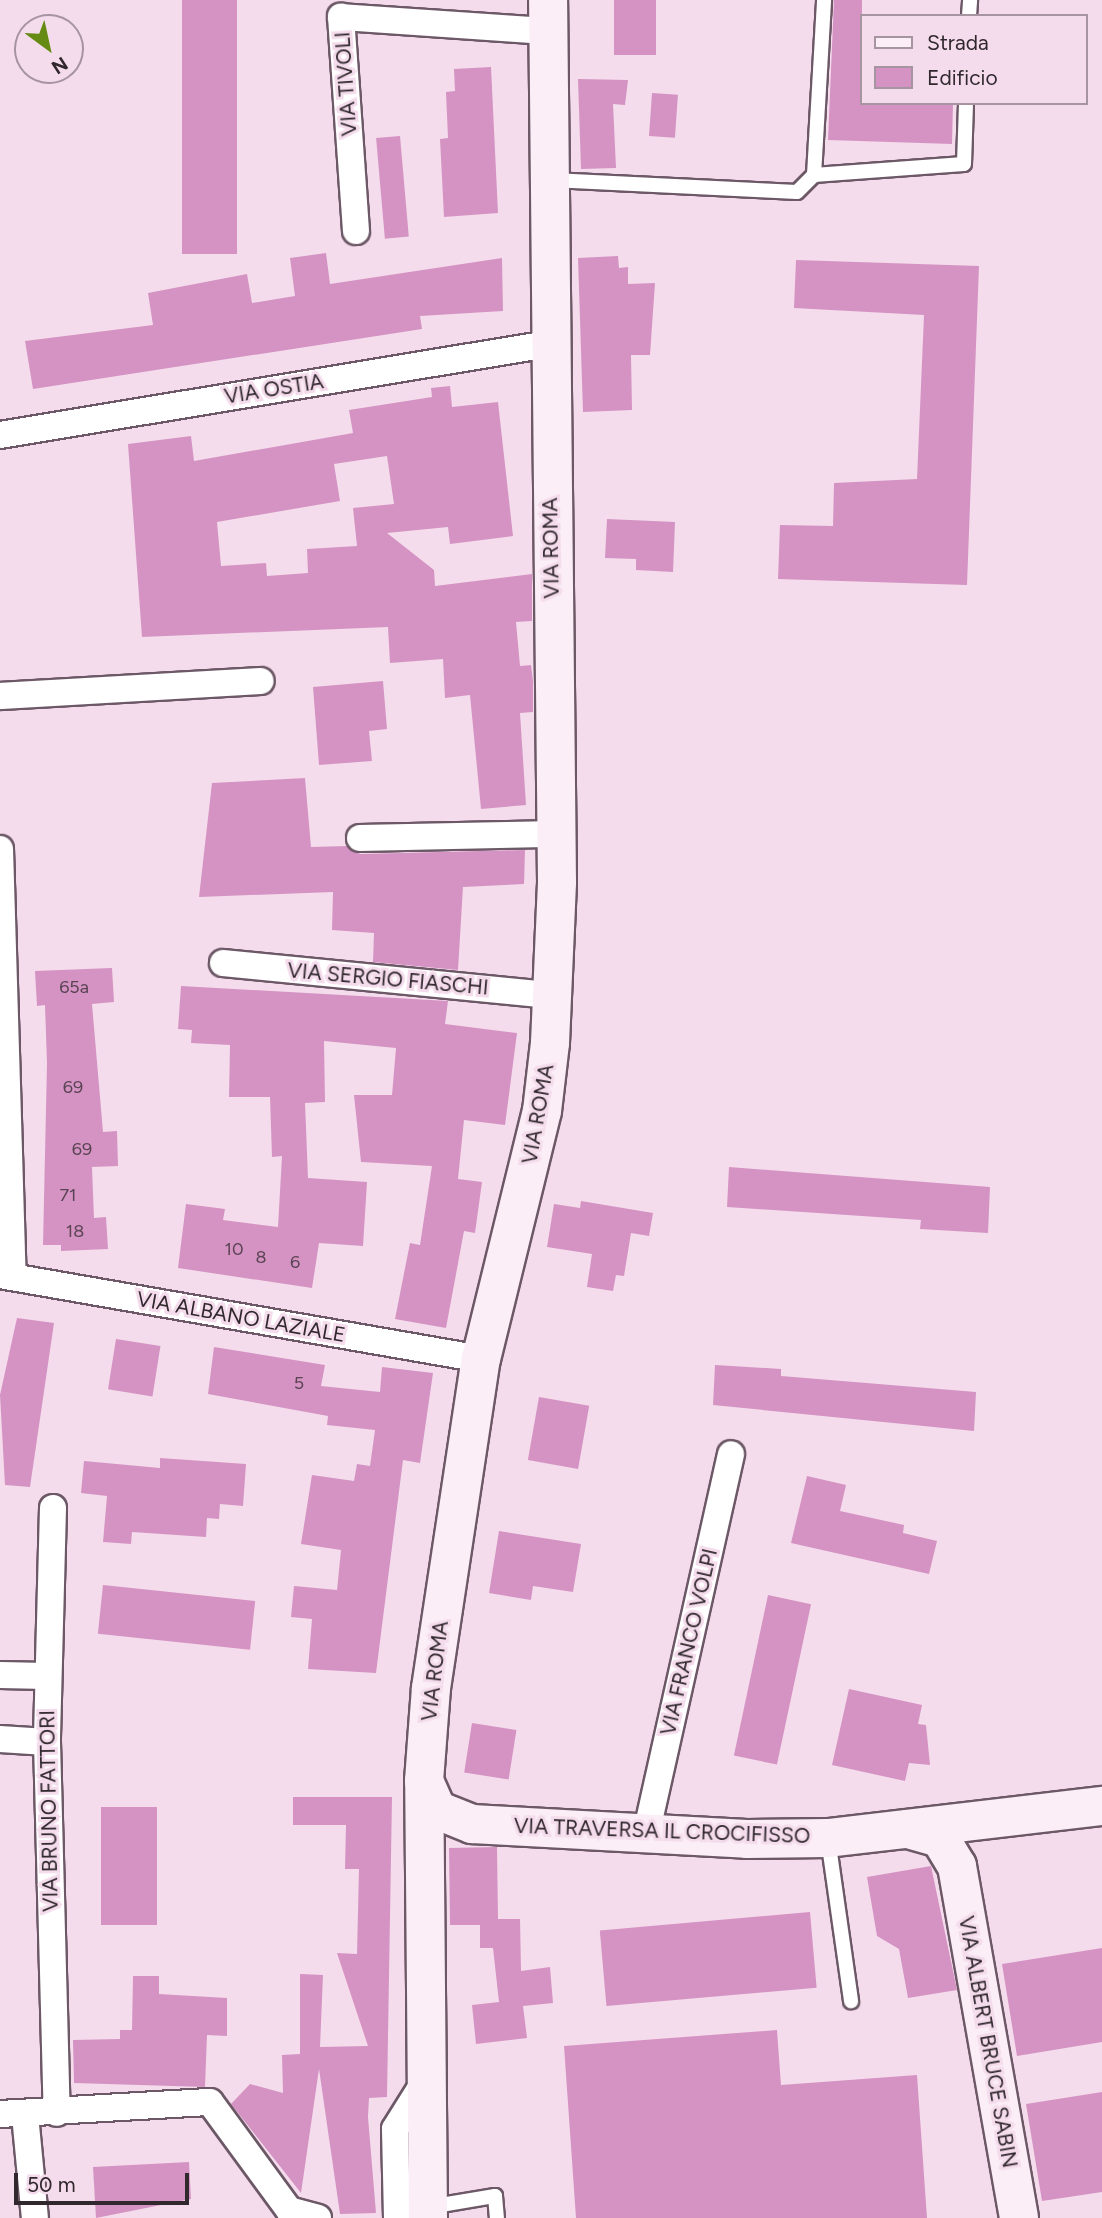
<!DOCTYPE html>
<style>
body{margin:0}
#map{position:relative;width:1102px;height:2218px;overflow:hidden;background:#f4dcec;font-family:Figtree,sans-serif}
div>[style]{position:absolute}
.building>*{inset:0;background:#d593c3;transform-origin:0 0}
.roads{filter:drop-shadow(2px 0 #6c5866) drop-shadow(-2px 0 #6c5866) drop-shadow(0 2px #6c5866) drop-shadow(0 -2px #6c5866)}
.lane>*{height:14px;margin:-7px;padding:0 7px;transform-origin:7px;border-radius:7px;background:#fff}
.street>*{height:26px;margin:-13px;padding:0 13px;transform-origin:13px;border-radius:13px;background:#fff}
.secondary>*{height:38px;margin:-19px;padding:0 19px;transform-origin:19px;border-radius:19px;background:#fbeef7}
span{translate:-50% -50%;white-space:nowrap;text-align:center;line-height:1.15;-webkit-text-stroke:6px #f4dcec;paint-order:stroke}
.number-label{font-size:18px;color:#5a4353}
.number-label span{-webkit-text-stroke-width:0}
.street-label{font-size:21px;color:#31282e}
.legend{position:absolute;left:860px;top:14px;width:228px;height:91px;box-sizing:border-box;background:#f4dcec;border:2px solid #a694a0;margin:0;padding:9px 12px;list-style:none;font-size:21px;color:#31282e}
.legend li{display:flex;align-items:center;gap:14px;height:35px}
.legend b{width:35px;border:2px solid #a694a0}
.north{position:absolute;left:14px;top:14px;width:70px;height:70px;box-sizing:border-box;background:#f4dcec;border:2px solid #a694a0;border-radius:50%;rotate:147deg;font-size:19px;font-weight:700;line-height:28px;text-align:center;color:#31282e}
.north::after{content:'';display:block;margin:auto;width:24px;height:32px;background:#668b15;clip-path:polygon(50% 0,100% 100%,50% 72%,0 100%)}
.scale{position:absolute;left:14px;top:2173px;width:175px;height:32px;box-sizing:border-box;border:4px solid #31282e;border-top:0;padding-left:9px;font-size:21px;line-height:24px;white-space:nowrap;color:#31282e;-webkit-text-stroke:5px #f4dcec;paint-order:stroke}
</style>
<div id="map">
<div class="building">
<i style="left:182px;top:0;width:55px;height:254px"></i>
<i style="left:614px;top:0;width:42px;height:55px"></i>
<i style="clip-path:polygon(834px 0,862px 0,862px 103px,953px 103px,952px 144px,828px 140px)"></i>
<i style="clip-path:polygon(491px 67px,498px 213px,444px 217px,440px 139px,448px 138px,446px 92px,455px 91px,454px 69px)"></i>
<i style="clip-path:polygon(578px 79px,628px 80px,625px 105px,613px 104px,616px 168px,581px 169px)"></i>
<i style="left:652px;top:93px;width:26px;height:43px;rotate:4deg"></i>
<i style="left:400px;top:136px;width:101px;height:24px;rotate:85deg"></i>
<i style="clip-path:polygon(326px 253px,330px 284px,502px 258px,503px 311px,420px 316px,422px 329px,33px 389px,25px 341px,153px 325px,148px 293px,247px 274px,252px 303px,295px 296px,290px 258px)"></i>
<i style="clip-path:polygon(618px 256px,619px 268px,628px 267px,628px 284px,655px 283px,650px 355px,631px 355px,632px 410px,583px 412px,578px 258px)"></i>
<i style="clip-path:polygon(796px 260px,979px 266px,967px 585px,778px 579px,780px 525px,833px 526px,834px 483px,917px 479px,924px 315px,794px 308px)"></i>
<i style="clip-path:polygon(evenodd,450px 386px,452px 407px,498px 402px,513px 536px,450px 544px,448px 527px,387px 533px,434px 570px,435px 586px,532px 574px,532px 621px,516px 622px,520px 666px,531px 665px,533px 681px,533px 712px,520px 713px,526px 805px,481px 809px,470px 695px,445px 698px,443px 659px,390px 663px,388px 627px,142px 637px,128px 444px,191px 436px,194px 461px,353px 433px,349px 410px,432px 397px,431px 388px,450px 386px,387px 456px,394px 504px,353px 508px,357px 546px,307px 549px,308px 573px,267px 576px,266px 563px,221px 566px,217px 522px,340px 501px,334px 464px,387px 456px)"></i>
<i style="clip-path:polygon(607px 519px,675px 522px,673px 572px,636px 570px,636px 559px,605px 558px)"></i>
<i style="clip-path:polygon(383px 681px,387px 729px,369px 731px,372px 761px,319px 765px,313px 687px)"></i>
<i style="clip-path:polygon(305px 778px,311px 847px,347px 846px,360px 854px,525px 850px,524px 884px,463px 887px,458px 970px,373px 962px,374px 933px,332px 930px,333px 892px,199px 897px,212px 783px)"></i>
<i style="clip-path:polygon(112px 968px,114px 1002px,92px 1004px,103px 1132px,117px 1131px,118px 1166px,92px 1167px,94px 1218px,106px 1217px,108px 1249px,61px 1251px,61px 1245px,43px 1245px,47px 1063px,45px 1005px,37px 1006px,35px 971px)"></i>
<i style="clip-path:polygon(181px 986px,448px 1001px,445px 1024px,517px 1033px,505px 1125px,464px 1120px,458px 1179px,482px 1182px,475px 1233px,464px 1231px,446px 1328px,395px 1319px,410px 1243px,420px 1245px,432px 1166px,361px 1162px,354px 1095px,392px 1095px,396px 1048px,324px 1041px,325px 1102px,305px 1103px,308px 1178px,367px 1182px,363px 1246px,319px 1243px,312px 1288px,178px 1268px,186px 1204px,225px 1209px,223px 1220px,278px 1227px,282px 1156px,272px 1157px,270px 1097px,229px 1097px,230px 1045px,191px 1043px,192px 1030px,178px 1029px)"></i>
<i style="clip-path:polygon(729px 1167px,990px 1187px,988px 1233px,920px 1229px,921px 1220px,727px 1207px)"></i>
<i style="clip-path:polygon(581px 1201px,653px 1213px,649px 1236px,631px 1233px,624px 1276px,616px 1275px,613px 1291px,587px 1287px,592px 1254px,547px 1247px,554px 1204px,580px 1208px)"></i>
<i style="clip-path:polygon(17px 1318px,54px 1323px,30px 1487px,5px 1485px,0 1395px)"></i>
<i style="left:116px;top:1339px;width:45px;height:51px;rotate:9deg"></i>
<i style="clip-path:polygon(214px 1347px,325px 1365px,321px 1386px,380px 1392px,382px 1367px,433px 1373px,420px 1463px,403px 1460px,376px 1673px,308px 1669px,312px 1619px,291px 1617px,294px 1586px,337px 1590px,341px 1550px,301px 1544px,312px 1475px,354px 1481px,357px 1464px,370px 1466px,375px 1430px,327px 1425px,328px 1416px,208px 1394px)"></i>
<i style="clip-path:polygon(715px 1365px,781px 1369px,781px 1376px,976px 1392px,974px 1431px,713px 1405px)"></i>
<i style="left:539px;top:1397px;width:51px;height:64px;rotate:10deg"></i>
<i style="clip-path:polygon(160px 1458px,246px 1464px,243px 1506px,220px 1504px,219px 1519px,207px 1518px,206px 1537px,132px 1532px,131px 1544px,103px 1542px,107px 1496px,81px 1493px,84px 1461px,160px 1468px)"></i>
<i style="clip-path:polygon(807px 1476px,846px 1485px,840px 1511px,904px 1525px,903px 1533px,937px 1541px,929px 1574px,791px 1543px)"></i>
<i style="clip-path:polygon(499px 1531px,581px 1544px,573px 1592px,533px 1586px,531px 1600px,489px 1593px)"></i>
<i style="left:103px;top:1585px;width:153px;height:49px;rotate:6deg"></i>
<i style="left:768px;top:1595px;width:44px;height:164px;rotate:12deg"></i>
<i style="clip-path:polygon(849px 1689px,922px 1705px,918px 1724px,926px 1725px,930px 1765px,909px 1763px,905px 1781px,832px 1765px)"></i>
<i style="left:472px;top:1723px;width:45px;height:50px;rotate:9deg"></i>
<i style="clip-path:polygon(293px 1797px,392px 1797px,387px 2097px,369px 2098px,368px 2117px,376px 2213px,340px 2214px,319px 2069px,301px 2193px,231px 2104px,250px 2084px,283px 2093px,282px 2055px,300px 2054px,300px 1974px,323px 1975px,320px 2047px,368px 2046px,337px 1953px,357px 1954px,359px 1869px,345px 1869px,346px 1825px,293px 1825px)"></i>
<i style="left:101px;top:1807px;width:56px;height:118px"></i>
<i style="clip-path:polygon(497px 1847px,498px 1919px,520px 1919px,521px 1971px,550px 1967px,553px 2003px,523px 2006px,527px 2038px,476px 2044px,472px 2005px,499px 2002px,493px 1948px,480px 1948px,480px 1925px,450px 1925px,449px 1848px)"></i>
<i style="clip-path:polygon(931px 1866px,957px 1990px,908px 1998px,899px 1949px,877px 1936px,867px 1877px)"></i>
<i style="left:810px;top:1912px;width:76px;height:211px;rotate:85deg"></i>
<i style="clip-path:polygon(1102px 1948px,1102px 2042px,1017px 2056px,1002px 1964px)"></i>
<i style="clip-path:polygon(133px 1976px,159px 1976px,159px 1994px,227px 1998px,227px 2036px,207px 2035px,205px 2087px,74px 2083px,73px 2040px,120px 2039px,120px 2030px,132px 2030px)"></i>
<i style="clip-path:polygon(777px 2030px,781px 2085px,917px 2075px,927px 2218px,576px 2218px,564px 2046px)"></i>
<i style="clip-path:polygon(1102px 2092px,1102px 2192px,1042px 2201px,1026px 2104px)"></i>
<i style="clip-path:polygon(189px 2162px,191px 2199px,96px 2218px,93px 2167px)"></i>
</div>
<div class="roads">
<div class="lane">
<i style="left:969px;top:16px;width:16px;rotate:-86deg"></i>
<i style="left:814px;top:175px;width:150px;rotate:-4.2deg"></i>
<i style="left:964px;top:164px;width:61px;rotate:-88.1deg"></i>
<i style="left:552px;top:180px;width:245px;rotate:2.8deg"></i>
<i style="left:797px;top:192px;width:24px;rotate:-45deg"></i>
<i style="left:814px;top:175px;width:175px;rotate:-86.7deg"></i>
<i style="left:828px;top:1839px;width:164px;rotate:81.9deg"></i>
<i style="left:429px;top:2207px;width:67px;rotate:-9.5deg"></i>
<i style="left:495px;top:2196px;width:22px;rotate:85deg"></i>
</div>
<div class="street">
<i style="left:356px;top:231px;width:215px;rotate:-94deg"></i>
<i style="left:341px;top:17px;width:207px;rotate:3.9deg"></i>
<i style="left:0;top:435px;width:556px;rotate:-9.43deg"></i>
<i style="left:0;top:696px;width:261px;rotate:-3.3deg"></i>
<i style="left:360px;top:838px;width:196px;rotate:-1.2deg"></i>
<i style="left:0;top:849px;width:428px;rotate:88.3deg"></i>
<i style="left:223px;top:963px;width:331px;rotate:5.6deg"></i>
<i style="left:0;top:1275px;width:488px;rotate:9.9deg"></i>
<i style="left:53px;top:1508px;width:234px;rotate:91.5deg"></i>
<i style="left:47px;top:1742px;width:371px;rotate:88.5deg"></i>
<i style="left:0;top:1675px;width:47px;rotate:1.2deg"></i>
<i style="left:0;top:1739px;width:47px;rotate:3.7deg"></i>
<i style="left:647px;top:1830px;width:385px;rotate:-77.4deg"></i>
<i style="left:0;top:2114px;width:210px;rotate:-3.3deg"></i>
<i style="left:210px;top:2102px;width:134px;rotate:53.8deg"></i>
<i style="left:289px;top:2210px;width:30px;rotate:15deg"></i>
<i style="left:25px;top:2115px;width:103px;rotate:84.5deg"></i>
<i style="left:397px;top:2218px;width:89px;rotate:-91.3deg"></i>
<i style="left:395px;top:2129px;width:57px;rotate:-58deg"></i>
</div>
<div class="secondary">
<i style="left:424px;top:1781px;width:32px;rotate:66deg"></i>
<i style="left:437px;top:1810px;width:38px;rotate:22deg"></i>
<i style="left:472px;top:1824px;width:275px;rotate:3.1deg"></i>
<i style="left:747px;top:1839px;width:81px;rotate:-0.7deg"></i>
<i style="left:828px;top:1838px;width:276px;rotate:-6.7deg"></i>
<i style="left:908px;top:1829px;width:33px;rotate:16deg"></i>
<i style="left:940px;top:1838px;width:33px;rotate:59deg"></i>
<i style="left:957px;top:1866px;width:357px;rotate:80deg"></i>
<i style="left:428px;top:2218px;width:437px;rotate:-90.5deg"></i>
<i style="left:424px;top:1781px;width:93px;rotate:-85.7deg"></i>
<i style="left:431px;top:1688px;width:333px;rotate:-81.4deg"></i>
<i style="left:481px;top:1359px;width:255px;rotate:-76.2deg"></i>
<i style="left:542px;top:1111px;width:68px;rotate:-83.3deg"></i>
<i style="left:550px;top:1043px;width:161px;rotate:-87.5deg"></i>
<i style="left:557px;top:882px;width:882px;rotate:-90.58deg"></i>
</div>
</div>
<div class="number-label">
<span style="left:74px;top:987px">65a</span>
<span style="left:73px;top:1087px">69</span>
<span style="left:82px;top:1149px">69</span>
<span style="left:68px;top:1195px">71</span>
<span style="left:75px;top:1231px">18</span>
<span style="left:234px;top:1249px">10</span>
<span style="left:261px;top:1257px">8</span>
<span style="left:295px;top:1262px">6</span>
<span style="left:299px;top:1383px">5</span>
</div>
<div class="street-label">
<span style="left:346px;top:84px;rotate:-94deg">VIA TIVOLI</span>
<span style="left:274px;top:389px;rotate:-9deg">VIA OSTIA</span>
<span style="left:551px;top:548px;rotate:-91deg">VIA ROMA</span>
<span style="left:388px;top:979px;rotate:5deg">VIA SERGIO FIASCHI</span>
<span style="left:538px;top:1114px;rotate:-80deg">VIA ROMA</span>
<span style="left:241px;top:1317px;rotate:10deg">VIA ALBANO LAZIALE</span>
<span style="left:689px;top:1642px;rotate:-77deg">VIA FRANCO VOLPI</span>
<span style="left:435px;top:1671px;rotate:-83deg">VIA ROMA</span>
<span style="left:49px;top:1811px;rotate:-91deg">VIA BRUNO FATTORI</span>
<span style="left:662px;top:1831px;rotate:2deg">VIA TRAVERSA IL CROCIFISSO</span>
<span style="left:988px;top:2042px;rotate:80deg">VIA ALBERT BRUCE SABIN</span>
</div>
<ul class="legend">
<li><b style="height:9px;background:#fbeef7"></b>Strada</li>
<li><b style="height:19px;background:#d593c3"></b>Edificio</li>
</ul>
<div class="north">N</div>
<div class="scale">50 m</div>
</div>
